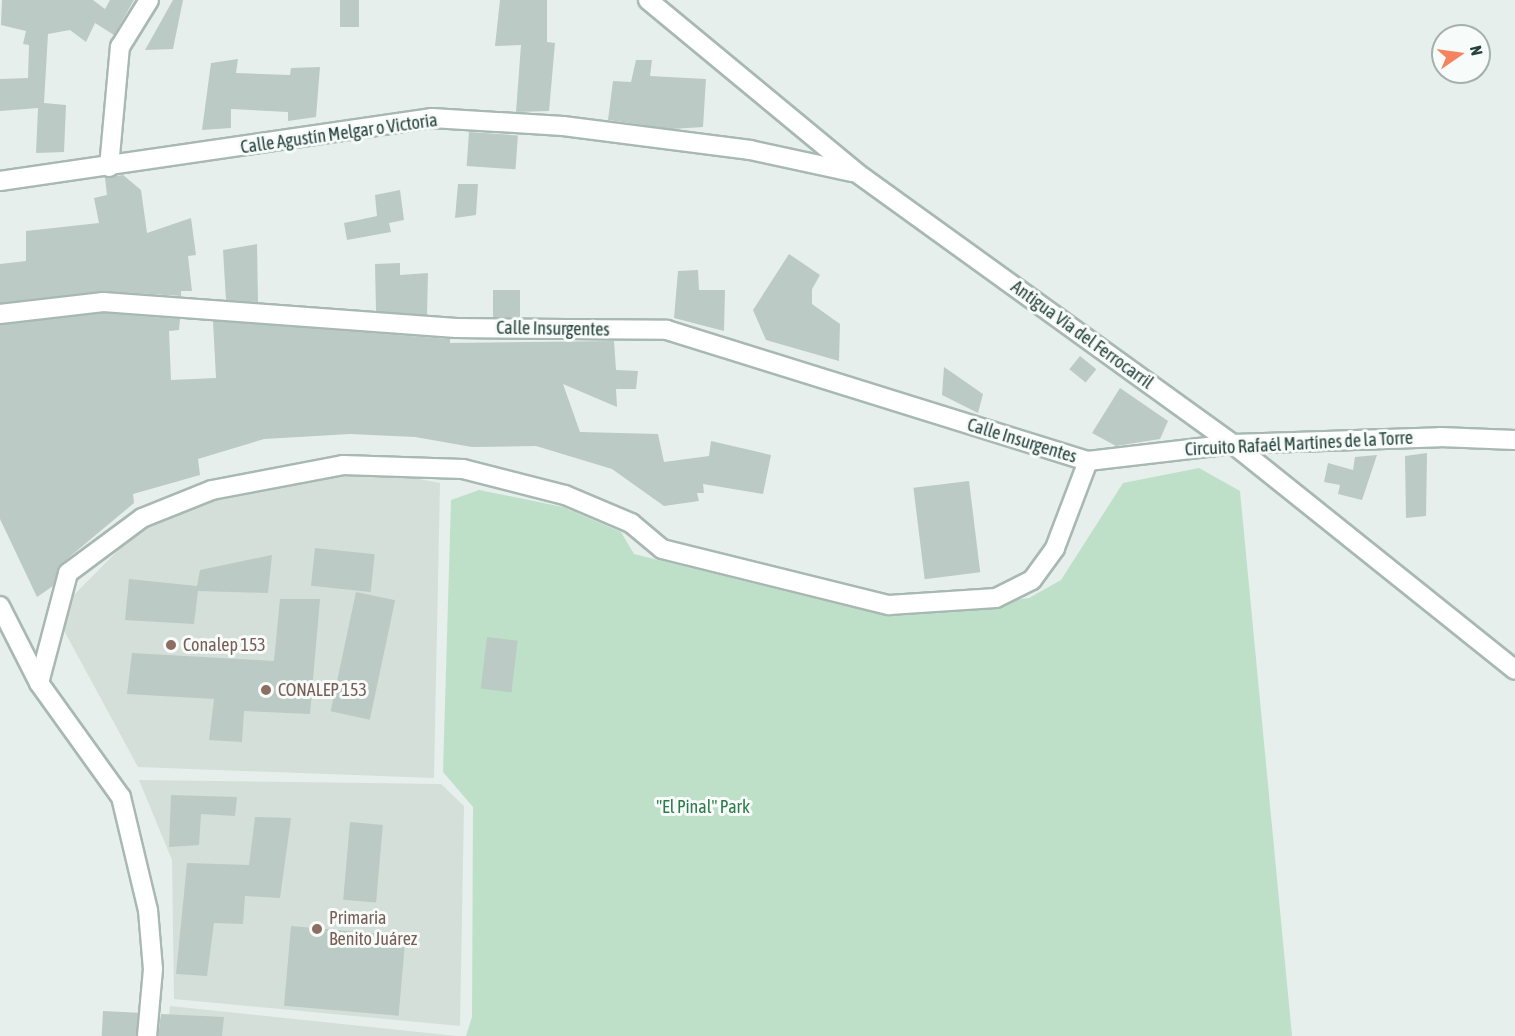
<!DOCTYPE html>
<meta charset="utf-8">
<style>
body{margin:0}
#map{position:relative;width:1515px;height:1036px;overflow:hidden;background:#e6efeb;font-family:"Asap Condensed",sans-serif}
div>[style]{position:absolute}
.built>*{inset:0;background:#d4dfda}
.green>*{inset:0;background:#bfe0c8}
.building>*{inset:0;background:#bbcac4;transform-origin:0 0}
.roads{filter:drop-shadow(2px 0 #a8b8b2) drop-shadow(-2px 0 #a8b8b2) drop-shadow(0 2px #a8b8b2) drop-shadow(0 -2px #a8b8b2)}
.minor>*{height:18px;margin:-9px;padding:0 9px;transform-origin:9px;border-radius:9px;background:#fff}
.dots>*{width:16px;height:16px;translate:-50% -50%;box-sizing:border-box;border:3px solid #f7fbf9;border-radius:50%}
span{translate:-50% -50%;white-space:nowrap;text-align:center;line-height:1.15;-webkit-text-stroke:6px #f7fbf9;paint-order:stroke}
.street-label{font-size:18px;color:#24423a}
.education-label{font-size:18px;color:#785e54}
.left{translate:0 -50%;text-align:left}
.park-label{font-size:18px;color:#2d7a4b}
.north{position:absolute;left:1431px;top:24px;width:60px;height:60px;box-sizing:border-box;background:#f7fbf9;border:2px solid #a3b1ad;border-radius:50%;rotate:77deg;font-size:16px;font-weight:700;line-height:24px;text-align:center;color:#24423a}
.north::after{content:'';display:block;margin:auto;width:21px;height:27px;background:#f4845f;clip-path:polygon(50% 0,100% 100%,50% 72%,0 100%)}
</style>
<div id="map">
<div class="built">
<i style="clip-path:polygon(346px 465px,440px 483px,434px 778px,138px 767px,55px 614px,160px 508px)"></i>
<i style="clip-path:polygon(139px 780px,441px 784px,464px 806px,460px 1026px,174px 999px,172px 860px)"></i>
<i style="clip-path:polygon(170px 1006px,457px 1036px,167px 1036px)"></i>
</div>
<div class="green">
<i style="clip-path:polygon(1199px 468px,1240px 491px,1292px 1036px,466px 1036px,472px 1017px,473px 807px,443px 772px,451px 500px,479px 490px,563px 507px,621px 532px,634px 554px,849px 607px,919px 613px,1029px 598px,1061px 580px,1123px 483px)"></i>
</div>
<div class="building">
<i style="clip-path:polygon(2px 0,93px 0,105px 9px,110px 0,134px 0,114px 35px,95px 23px,86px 42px,70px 30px,48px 34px,44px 103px,66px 105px,64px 152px,36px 153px,38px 108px,0 111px,0 79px,28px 78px,29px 45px,23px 44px,26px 31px,1px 25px)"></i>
<i style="clip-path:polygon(173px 0,183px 0,173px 49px,145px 50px)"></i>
<i style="left:340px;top:0;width:19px;height:27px"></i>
<i style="clip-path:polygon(500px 0,547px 0,547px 42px,555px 43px,549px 111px,516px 112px,521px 45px,495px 46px)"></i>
<i style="clip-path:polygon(238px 59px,236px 73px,290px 75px,291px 68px,320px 67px,316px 117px,288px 121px,288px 112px,231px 109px,231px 128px,202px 130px,211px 63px)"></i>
<i style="clip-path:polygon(636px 60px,652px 60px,650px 76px,706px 79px,703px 127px,672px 129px,608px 120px,613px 81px,631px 82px)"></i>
<i style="left:469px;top:132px;width:49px;height:34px;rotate:4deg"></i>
<i style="clip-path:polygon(123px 175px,141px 190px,147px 233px,191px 218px,196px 255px,188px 256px,192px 291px,181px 291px,181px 296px,102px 291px,0 303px,0 264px,26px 261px,26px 231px,99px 223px,94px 198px,107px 195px,105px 178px)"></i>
<i style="clip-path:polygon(458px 184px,478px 184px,476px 215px,455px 218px)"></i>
<i style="clip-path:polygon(400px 190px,404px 220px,389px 223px,391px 232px,347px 240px,344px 223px,377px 216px,375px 195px)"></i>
<i style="clip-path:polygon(257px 244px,258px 302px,226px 300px,223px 250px)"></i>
<i style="clip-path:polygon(789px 254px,820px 275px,812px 289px,812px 304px,840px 324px,839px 361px,766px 340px,753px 310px)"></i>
<i style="clip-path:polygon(400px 263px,400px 275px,428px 273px,427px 315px,376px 311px,375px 264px)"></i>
<i style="clip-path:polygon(698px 270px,699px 290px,725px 290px,724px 331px,674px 318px,678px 271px)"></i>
<i style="left:493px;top:290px;width:27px;height:27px"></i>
<i style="clip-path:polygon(103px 313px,180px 319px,179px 330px,169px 331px,171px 380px,216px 378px,213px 321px,450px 339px,450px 343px,614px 341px,616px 370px,638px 371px,636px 389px,616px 389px,617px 407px,563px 384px,580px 432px,658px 434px,664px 462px,709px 456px,711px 441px,771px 455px,763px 494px,703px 484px,704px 493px,697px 493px,699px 501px,664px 506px,612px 469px,536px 446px,472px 447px,415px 437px,350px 434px,264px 439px,198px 459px,200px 475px,133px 494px,134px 503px,61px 564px,53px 586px,37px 597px,0 519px,0 325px)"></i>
<i style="left:1080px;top:356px;width:21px;height:17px;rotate:39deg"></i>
<i style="clip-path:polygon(944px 367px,983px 394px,978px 413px,942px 395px)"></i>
<i style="clip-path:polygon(1120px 388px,1168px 421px,1160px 439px,1116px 446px,1092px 433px)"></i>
<i style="clip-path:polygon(1427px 453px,1426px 516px,1406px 518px,1405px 456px)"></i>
<i style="clip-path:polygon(1377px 455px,1362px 500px,1338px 494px,1340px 485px,1324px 482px,1328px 463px,1353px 470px,1355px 457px)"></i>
<i style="left:969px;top:481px;width:92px;height:56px;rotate:83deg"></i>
<i style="left:315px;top:548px;width:60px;height:38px;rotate:6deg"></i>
<i style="clip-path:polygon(272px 555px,268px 593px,198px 591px,194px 624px,125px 620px,129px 579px,197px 586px,200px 570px)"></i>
<i style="left:356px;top:592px;width:40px;height:122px;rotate:12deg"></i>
<i style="clip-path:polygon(280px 599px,320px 599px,310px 714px,244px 711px,242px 742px,209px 740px,214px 699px,127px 694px,132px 653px,274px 661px)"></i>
<i style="left:487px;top:637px;width:31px;height:52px;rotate:7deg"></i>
<i style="clip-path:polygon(171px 795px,237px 797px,235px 816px,201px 814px,199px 845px,169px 847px)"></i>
<i style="clip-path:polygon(255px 817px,291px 818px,280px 898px,245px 896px,243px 924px,214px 923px,207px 976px,176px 974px,187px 863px,249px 865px)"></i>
<i style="left:350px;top:822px;width:33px;height:78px;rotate:5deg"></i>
<i style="left:291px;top:926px;width:115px;height:80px;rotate:5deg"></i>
<i style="left:103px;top:1011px;width:35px;height:25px;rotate:3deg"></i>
<i style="clip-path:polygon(161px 1014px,224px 1017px,222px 1036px,158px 1036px)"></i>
</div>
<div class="roads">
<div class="minor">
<i style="left:648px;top:0;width:271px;rotate:39.6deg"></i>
<i style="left:857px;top:173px;width:463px;rotate:35.8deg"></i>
<i style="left:1233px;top:444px;width:361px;rotate:38.7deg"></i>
<i style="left:109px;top:167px;width:121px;rotate:-84.8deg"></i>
<i style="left:120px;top:47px;width:55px;rotate:-58.3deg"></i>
<i style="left:0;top:181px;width:437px;rotate:-8.3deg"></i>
<i style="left:432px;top:118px;width:131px;rotate:3.5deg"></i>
<i style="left:563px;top:126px;width:189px;rotate:7.3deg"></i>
<i style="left:750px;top:150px;width:104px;rotate:12.2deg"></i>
<i style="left:0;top:314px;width:104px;rotate:-6.6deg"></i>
<i style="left:103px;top:302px;width:354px;rotate:4.2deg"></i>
<i style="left:456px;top:328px;width:211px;rotate:0.5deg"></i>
<i style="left:667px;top:330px;width:441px;rotate:17.3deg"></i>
<i style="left:0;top:606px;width:86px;rotate:63.1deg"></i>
<i style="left:39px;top:683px;width:140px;rotate:54.3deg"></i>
<i style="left:121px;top:797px;width:116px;rotate:76.6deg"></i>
<i style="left:148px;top:910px;width:59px;rotate:85.2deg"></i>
<i style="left:153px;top:969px;width:67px;rotate:95.1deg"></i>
<i style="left:39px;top:683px;width:114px;rotate:-75.2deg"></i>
<i style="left:68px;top:573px;width:92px;rotate:-36.6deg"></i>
<i style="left:142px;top:518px;width:75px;rotate:-21.8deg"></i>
<i style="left:212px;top:490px;width:133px;rotate:-10.8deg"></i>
<i style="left:343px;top:465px;width:120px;rotate:1.9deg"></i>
<i style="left:463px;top:469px;width:105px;rotate:14.3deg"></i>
<i style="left:565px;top:495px;width:72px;rotate:23deg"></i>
<i style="left:631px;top:523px;width:40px;rotate:40deg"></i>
<i style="left:662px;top:549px;width:234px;rotate:13.9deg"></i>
<i style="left:889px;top:605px;width:107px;rotate:-3.7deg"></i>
<i style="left:996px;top:598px;width:40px;rotate:-26.6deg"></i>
<i style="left:1032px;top:580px;width:39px;rotate:-54deg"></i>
<i style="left:1055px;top:548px;width:93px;rotate:-69.2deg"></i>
<i style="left:1088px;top:461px;width:146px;rotate:-6.7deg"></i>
<i style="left:1233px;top:444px;width:207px;rotate:-1.9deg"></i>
<i style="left:1440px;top:437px;width:75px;rotate:2.3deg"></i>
</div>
</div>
<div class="dots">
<i style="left:171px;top:645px;background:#8d6e63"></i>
<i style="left:266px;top:690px;background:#8d6e63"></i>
<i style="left:317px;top:929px;background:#8d6e63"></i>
</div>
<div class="street-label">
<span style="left:339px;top:134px;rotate:-8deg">Calle Agustín Melgar o Victoria</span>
<span style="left:553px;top:329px;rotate:1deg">Calle Insurgentes</span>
<span style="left:1082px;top:335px;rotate:36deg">Antigua Vía del Ferrocarril</span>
<span style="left:1022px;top:441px;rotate:17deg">Calle Insurgentes</span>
<span style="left:1299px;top:444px;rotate:-3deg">Circuito Rafaél Martínes de la Torre</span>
</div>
<div class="education-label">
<span class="left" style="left:183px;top:645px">Conalep 153</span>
<span class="left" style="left:278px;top:690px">CONALEP 153</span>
<span class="left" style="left:329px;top:929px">Primaria<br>Benito Juárez</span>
</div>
<div class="park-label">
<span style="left:703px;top:807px">"El Pinal" Park</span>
</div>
<div class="north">N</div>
</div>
